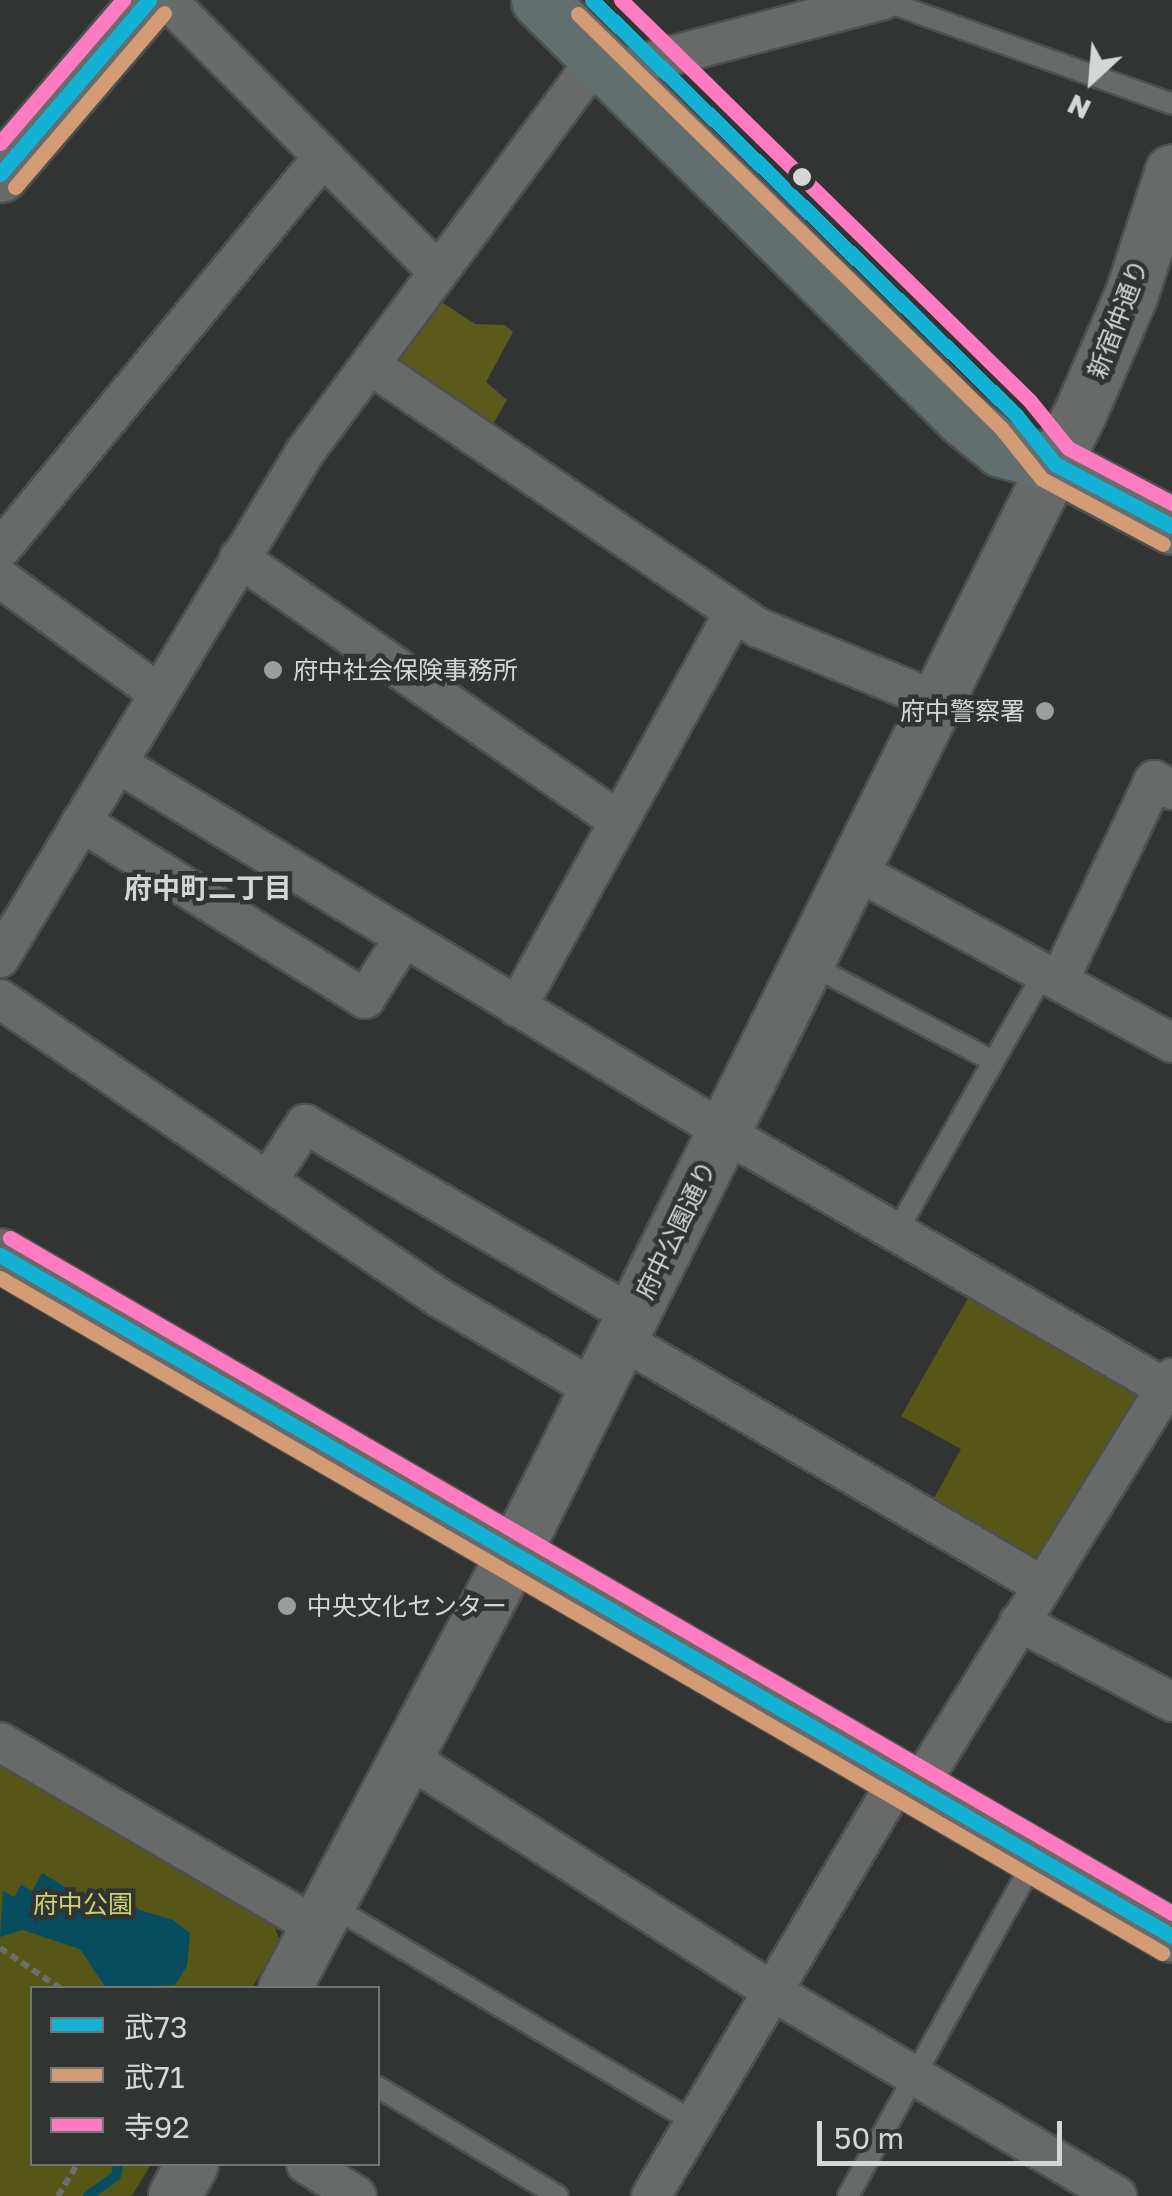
<!DOCTYPE html>
<meta charset="utf-8">
<style>
body{margin:0}
#map{position:relative;width:1172px;height:2196px;overflow:hidden;background:#313433;font-family:"Golos Text","Noto Sans JP",sans-serif}
div>[style]{position:absolute}
.green>*{inset:0;background:#565717}
.forest>*{inset:0;background:#5a5b1b}
.water>*{inset:0;background:#074d60}
.stream>*{height:10px;margin:-5px;padding:0 5px;transform-origin:5px;border-radius:5px;background:#074d60}
.path>*{height:6px;margin-top:-3px;transform-origin:0;background:repeating-linear-gradient(90deg,#6c6e6e 0 8px,transparent 0 13px)}
.roads{filter:drop-shadow(2px 0 #4e504f) drop-shadow(-2px 0 #4e504f) drop-shadow(0 2px #4e504f) drop-shadow(0 -2px #4e504f)}
.lane>*{height:20px;margin:-10px;padding:0 10px;transform-origin:10px;border-radius:10px;background:#686a6a}
.street>*{height:38px;margin:-19px;padding:0 19px;transform-origin:19px;border-radius:19px;background:#686a6a}
.secondary>*{height:52px;margin:-26px;padding:0 26px;transform-origin:26px;border-radius:26px;background:#686a6a}
.primary>*{height:55px;margin:-27.5px;padding:0 27.5px;transform-origin:27.5px;border-radius:27.5px;background:#656c6c}
.highway>*{height:55px;margin:-27.5px;padding:0 27.5px;transform-origin:27.5px;border-radius:27.5px;background:#636f6e}
.bus-1>*{height:15px;margin:-7.5px;padding:0 7.5px;transform-origin:7.5px;border-radius:7.5px;background:#13b2d5}
.bus-2>*{height:15px;margin:-7.5px;padding:0 7.5px;transform-origin:7.5px;border-radius:7.5px;background:#d39c74}
.bus-3>*{height:15px;margin:-7.5px;padding:0 7.5px;transform-origin:7.5px;border-radius:7.5px;background:#fe7ac1}
.dots>*{width:28px;height:28px;translate:-50% -50%;box-sizing:border-box;border:5px solid #303533;border-radius:50%}
span{translate:-50% -50%;white-space:nowrap;text-align:center;line-height:1.15;-webkit-text-stroke:9px #303533;paint-order:stroke}
.street-label{font-size:25px;color:#d4d7d5}
.poi-label{font-size:25px;color:#d4d7d5}
.left{translate:0 -50%;text-align:left}
.right{translate:-100% -50%;text-align:right}
.park-label{font-size:25px;color:#cfd16e}
.neighbourhood-label{font-size:28px;color:#d1d7d4;font-weight:700}
.legend{position:absolute;left:30px;top:1986px;width:350px;height:180px;box-sizing:border-box;background:#303533;border:2px solid #727674;margin:0;padding:12px 18px;list-style:none;font-size:30px;color:#d4d7d5}
.legend li{display:flex;align-items:center;gap:20px;height:50px}
.legend b{width:50px;border:2px solid #727674}
.north{position:absolute;left:1042px;top:30px;width:100px;height:100px;-webkit-text-stroke:8px #303533;paint-order:stroke;rotate:206deg;font-size:28px;font-weight:700;line-height:40px;text-align:center;color:#d4d7d5}
.north::after{content:'';display:block;margin:auto;width:35px;height:45px;background:#d4d7d5;clip-path:polygon(50% 0,100% 100%,50% 72%,0 100%)}
.scale{position:absolute;left:817px;top:2121px;width:245px;height:45px;box-sizing:border-box;border:5px solid #d4d7d5;border-top:0;padding-left:12px;font-size:30px;line-height:35px;white-space:nowrap;color:#d4d7d5;-webkit-text-stroke:8px #303533;paint-order:stroke}
</style>
<div id="map">
<div class="green">
<i style="clip-path:polygon(971px 1293px,1134px 1388px,1137px 1402px,1042px 1558px,1028px 1560px,931px 1504px,961px 1449px,901px 1416px)"></i>
<i style="clip-path:polygon(0 1758px,272px 1918px,279px 1940px,252px 1988px,32px 1988px,32px 2164px,151px 2164px,132px 2196px,0 2196px)"></i>
</div>
<div class="forest">
<i style="clip-path:polygon(437px 299px,475px 324px,505px 325px,513px 332px,486px 382px,507px 400px,491px 427px,396px 364px)"></i>
</div>
<div class="water">
<i style="clip-path:polygon(42px 1873px,99px 1907px,104px 1899px,173px 1920px,190px 1933px,187px 1966px,175px 1985px,106px 1988px,80px 1949px,23px 1930px,0 1937px,3px 1891px,14px 1897px,21px 1885px,32px 1891px)"></i>
</div>
<div class="stream">
<i style="left:88px;top:2196px;width:34px;rotate:-36deg"></i>
<i style="left:116px;top:2176px;width:12px;rotate:-81deg"></i>
</div>
<div class="path">
<i style="left:0;top:1948px;width:72px;rotate:33.7deg"></i>
<i style="left:58px;top:2196px;width:37px;rotate:-59deg"></i>
</div>
<div class="roads">
<div class="lane">
<i style="left:882px;top:0;width:308px;rotate:19.7deg"></i>
<i style="left:809px;top:964px;width:208px;rotate:27.8deg"></i>
<i style="left:896px;top:1233px;width:301px;rotate:-60.4deg"></i>
<i style="left:330px;top:1905px;width:426px;rotate:30.8deg"></i>
<i style="left:378px;top:2087px;width:210px;rotate:31.2deg"></i>
<i style="left:848px;top:2196px;width:386px;rotate:-61deg"></i>
</div>
<div class="street">
<i style="left:167px;top:0;width:384px;rotate:45.1deg"></i>
<i style="left:370px;top:365px;width:470px;rotate:34.1deg"></i>
<i style="left:759px;top:628px;width:192px;rotate:22.3deg"></i>
<i style="left:0;top:550px;width:509px;rotate:-50.58deg"></i>
<i style="left:239px;top:558px;width:461px;rotate:34.7deg"></i>
<i style="left:0;top:578px;width:195px;rotate:36deg"></i>
<i style="left:117px;top:763px;width:742px;rotate:31.27deg"></i>
<i style="left:751px;top:1148px;width:487px;rotate:30.1deg"></i>
<i style="left:81px;top:822px;width:335px;rotate:31.9deg"></i>
<i style="left:365px;top:999px;width:72px;rotate:-57.4deg"></i>
<i style="left:855px;top:870px;width:361px;rotate:28.6deg"></i>
<i style="left:0;top:958px;width:591px;rotate:-58.92deg"></i>
<i style="left:305px;top:452px;width:465px;rotate:-53.4deg"></i>
<i style="left:582px;top:79px;width:312px;rotate:-14.7deg"></i>
<i style="left:1060px;top:979px;width:220px;rotate:-64.7deg"></i>
<i style="left:1154px;top:780px;width:21px;rotate:29deg"></i>
<i style="left:0;top:999px;width:530px;rotate:34.23deg"></i>
<i style="left:438px;top:1297px;width:183px;rotate:30.5deg"></i>
<i style="left:517px;top:1007px;width:451px;rotate:-61.2deg"></i>
<i style="left:269px;top:1179px;width:66px;rotate:-56.8deg"></i>
<i style="left:305px;top:1124px;width:381px;rotate:30.3deg"></i>
<i style="left:622px;top:1340px;width:486px;rotate:30.3deg"></i>
<i style="left:1019px;top:1622px;width:173px;rotate:27.6deg"></i>
<i style="left:0;top:1742px;width:368px;rotate:30.3deg"></i>
<i style="left:407px;top:1757px;width:437px;rotate:32.7deg"></i>
<i style="left:775px;top:1993px;width:398px;rotate:30.7deg"></i>
<i style="left:917px;top:1789px;width:484px;rotate:-58.2deg"></i>
<i style="left:306px;top:2164px;width:60px;rotate:32.1deg"></i>
<i style="left:651px;top:2196px;width:485px;rotate:-59.3deg"></i>
</div>
<div class="secondary">
<i style="left:0;top:1255px;width:1355px;rotate:30.16deg"></i>
<i style="left:285px;top:1988px;width:526px;rotate:-62.22deg"></i>
<i style="left:530px;top:1523px;width:1240px;rotate:-63.62deg"></i>
<i style="left:1081px;top:412px;width:129px;rotate:-66.6deg"></i>
<i style="left:1132px;top:294px;width:129px;rotate:-72deg"></i>
<i style="left:175px;top:2196px;width:36px;rotate:-62deg"></i>
</div>
<div class="primary">
<i style="left:0;top:174px;width:229px;rotate:-49.4deg"></i>
</div>
<div class="highway">
<i style="left:539px;top:0;width:597px;rotate:44.59deg"></i>
<i style="left:964px;top:419px;width:48px;rotate:39deg"></i>
<i style="left:1001px;top:449px;width:56px;rotate:15.5deg"></i>
<i style="left:1055px;top:464px;width:132px;rotate:27.9deg"></i>
</div>
</div>
<div class="bus-1">
<i style="left:592px;top:0;width:593px;rotate:44.39deg"></i>
<i style="left:1016px;top:415px;width:63px;rotate:51.5deg"></i>
<i style="left:1055px;top:464px;width:132px;rotate:27.9deg"></i>
<i style="left:0;top:174px;width:229px;rotate:-49.4deg"></i>
<i style="left:0;top:1255px;width:1355px;rotate:30.16deg"></i>
</div>
<div class="bus-2">
<i style="left:578px;top:14px;width:592px;rotate:44.38deg"></i>
<i style="left:1001px;top:428px;width:65px;rotate:51.2deg"></i>
<i style="left:1042px;top:479px;width:137px;rotate:28.2deg"></i>
<i style="left:15px;top:187px;width:229px;rotate:-49.4deg"></i>
<i style="left:0;top:1278px;width:1344px;rotate:30.15deg"></i>
</div>
<div class="bus-3">
<i style="left:621px;top:0;width:573px;rotate:44.43deg"></i>
<i style="left:1030px;top:401px;width:60px;rotate:51deg"></i>
<i style="left:1068px;top:448px;width:118px;rotate:27.9deg"></i>
<i style="left:0;top:143px;width:189px;rotate:-49.3deg"></i>
<i style="left:10px;top:1238px;width:1344px;rotate:30.15deg"></i>
</div>
<div class="dots">
<i style="left:802px;top:177px;background:#d4d7d5"></i>
<i style="left:273px;top:670px;background:#9b9e9c"></i>
<i style="left:1045px;top:711px;background:#9b9e9c"></i>
<i style="left:287px;top:1606px;background:#9b9e9c"></i>
</div>
<div class="street-label">
<span style="left:1118px;top:319px;rotate:-69deg">新宿仲通り</span>
<span style="left:676px;top:1230px;rotate:-64deg">府中公園通り</span>
</div>
<div class="poi-label">
<span class="left" style="left:293px;top:670px">府中社会保険事務所</span>
<span class="right" style="left:1025px;top:711px">府中警察署</span>
<span class="left" style="left:307px;top:1606px">中央文化センター</span>
</div>
<div class="park-label">
<span style="left:83px;top:1904px">府中公園</span>
</div>
<div class="neighbourhood-label">
<span style="left:208px;top:888px">府中町二丁目</span>
</div>
<ul class="legend">
<li><b style="height:12px;background:#13b2d5"></b>武73</li>
<li><b style="height:12px;background:#d39c74"></b>武71</li>
<li><b style="height:12px;background:#fe7ac1"></b>寺92</li>
</ul>
<div class="north">N</div>
<div class="scale">50 m</div>
</div>
